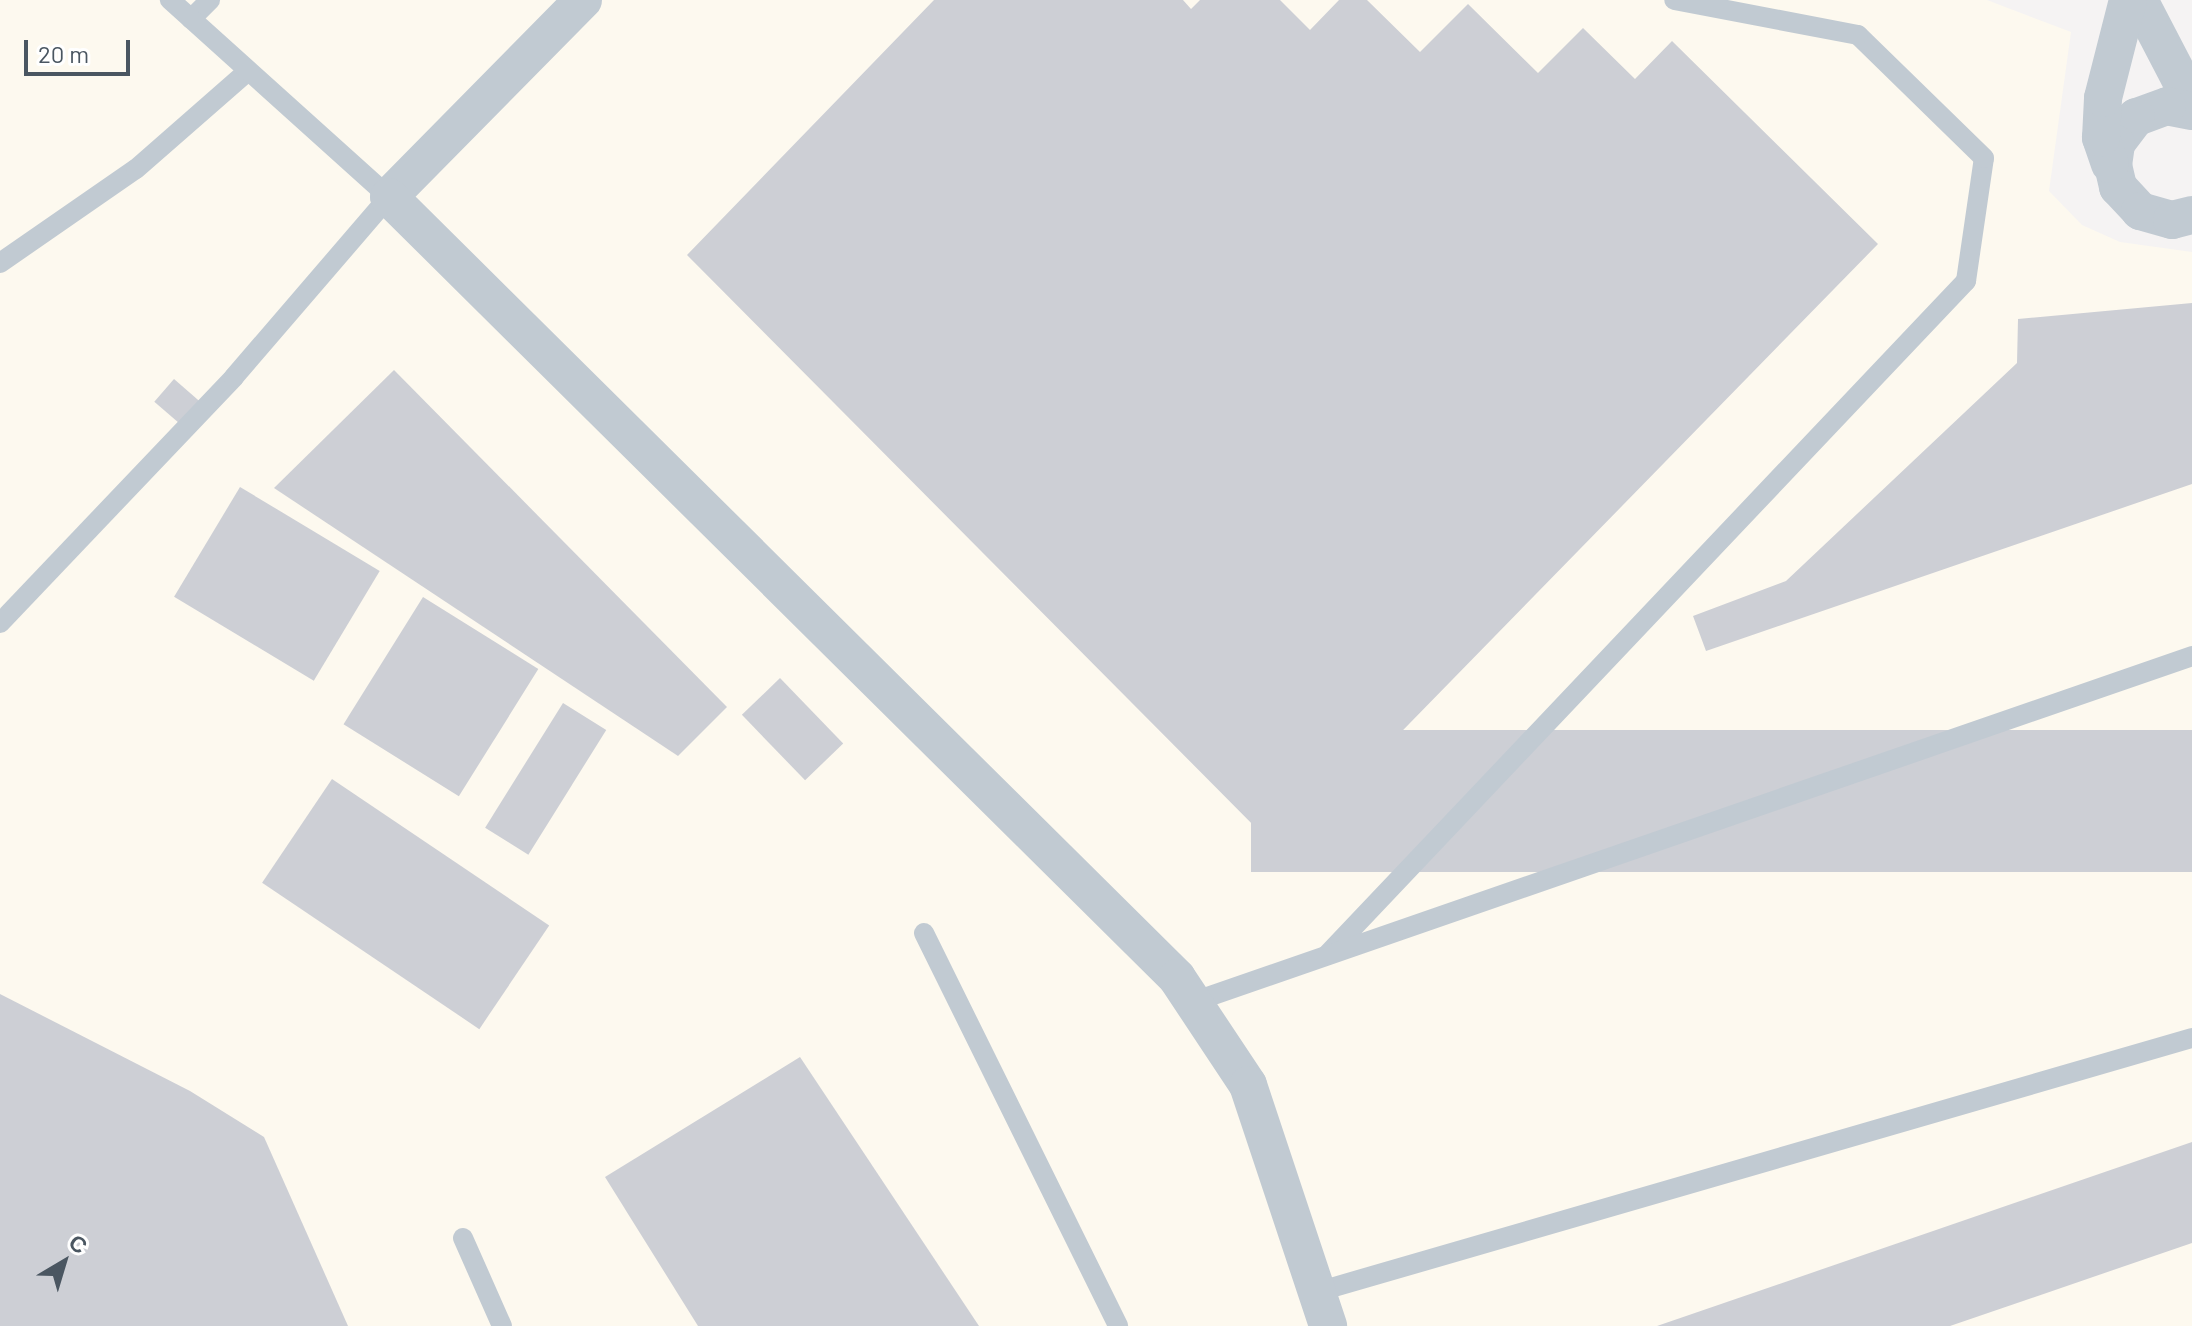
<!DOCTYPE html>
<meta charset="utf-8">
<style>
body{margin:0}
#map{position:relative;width:2192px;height:1326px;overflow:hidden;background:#f5f3f3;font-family:Barlow,sans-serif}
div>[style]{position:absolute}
.commercial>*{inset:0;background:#fdf9ef}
.building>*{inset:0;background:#cdcfd5;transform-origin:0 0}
.service>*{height:20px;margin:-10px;padding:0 10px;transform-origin:10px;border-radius:10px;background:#c1cad2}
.minor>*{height:38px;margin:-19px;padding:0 19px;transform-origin:19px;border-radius:19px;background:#c1cad2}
span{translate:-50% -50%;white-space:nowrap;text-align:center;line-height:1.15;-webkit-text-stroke:7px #fff;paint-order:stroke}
.north{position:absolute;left:24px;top:1222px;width:80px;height:80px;-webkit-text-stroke:6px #fff;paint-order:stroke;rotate:38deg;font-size:22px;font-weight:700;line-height:32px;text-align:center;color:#4a5661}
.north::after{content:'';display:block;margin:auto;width:28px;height:36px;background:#4a5661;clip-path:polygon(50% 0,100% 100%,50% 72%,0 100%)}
.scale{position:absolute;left:24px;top:40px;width:106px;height:36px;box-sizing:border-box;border:4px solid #4a5661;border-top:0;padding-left:10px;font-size:24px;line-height:28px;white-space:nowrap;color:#4a5661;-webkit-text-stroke:6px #fff;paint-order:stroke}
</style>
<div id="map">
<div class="commercial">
<i style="clip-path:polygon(0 0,1987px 0,2071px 32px,2049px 191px,2082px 225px,2120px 242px,2192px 252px,2192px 1326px,0 1326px)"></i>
</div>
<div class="building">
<i style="clip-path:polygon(934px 0,1183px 0,1191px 9px,1200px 0,1280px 0,1310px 30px,1339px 0,1367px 0,1420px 52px,1468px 4px,1538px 73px,1583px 28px,1635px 79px,1672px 41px,1878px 244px,1282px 854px,687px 255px)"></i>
<i style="clip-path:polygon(2192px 303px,2192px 484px,1706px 651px,1693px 616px,1786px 581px,2017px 363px,2018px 319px)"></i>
<i style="clip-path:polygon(394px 370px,727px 707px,678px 756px,274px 488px)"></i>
<i style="left:174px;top:379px;width:35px;height:30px;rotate:41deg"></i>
<i style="left:240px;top:487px;width:163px;height:128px;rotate:31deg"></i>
<i style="left:423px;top:597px;width:136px;height:150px;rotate:32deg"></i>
<i style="left:780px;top:678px;width:91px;height:53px;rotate:46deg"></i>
<i style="left:563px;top:703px;width:51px;height:147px;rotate:32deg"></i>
<i style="left:2192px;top:730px;width:142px;height:941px;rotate:90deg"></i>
<i style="left:332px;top:779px;width:262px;height:125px;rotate:34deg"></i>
<i style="clip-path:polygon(0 994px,190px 1091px,264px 1137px,348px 1326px,0 1326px)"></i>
<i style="clip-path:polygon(800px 1057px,979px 1326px,698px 1326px,605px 1177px)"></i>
<i style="clip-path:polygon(2192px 1142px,2192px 1243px,1950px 1326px,1657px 1326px)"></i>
</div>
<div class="service">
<i style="left:191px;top:19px;width:27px;rotate:-45deg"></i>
<i style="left:0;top:263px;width:165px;rotate:-34.7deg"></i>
<i style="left:136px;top:169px;width:149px;rotate:-41.2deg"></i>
<i style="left:0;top:623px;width:340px;rotate:-46.4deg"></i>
<i style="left:234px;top:377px;width:238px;rotate:-49.3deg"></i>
<i style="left:389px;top:197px;width:295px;rotate:-138deg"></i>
<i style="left:924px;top:933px;width:438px;rotate:63.7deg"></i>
<i style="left:1327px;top:955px;width:929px;rotate:-46.53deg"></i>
<i style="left:1966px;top:281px;width:124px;rotate:-81.7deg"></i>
<i style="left:1984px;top:158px;width:176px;rotate:-135.7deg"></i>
<i style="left:1858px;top:35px;width:187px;rotate:-169.2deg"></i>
<i style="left:1193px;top:1002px;width:1057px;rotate:-19.1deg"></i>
<i style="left:463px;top:1238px;width:96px;rotate:66.1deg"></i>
<i style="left:1317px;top:1292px;width:911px;rotate:-16.19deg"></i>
</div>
<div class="minor">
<i style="left:583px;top:0;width:276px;rotate:134.6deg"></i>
<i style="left:389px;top:197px;width:1109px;rotate:44.74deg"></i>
<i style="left:1177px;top:978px;width:128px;rotate:56.4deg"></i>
<i style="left:1248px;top:1085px;width:254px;rotate:71.6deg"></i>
<i style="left:2139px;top:0;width:115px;rotate:62.5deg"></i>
<i style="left:2192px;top:111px;width:25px;rotate:-169deg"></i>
<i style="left:2167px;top:106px;width:33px;rotate:160deg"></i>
<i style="left:2136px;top:117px;width:34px;rotate:127deg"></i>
<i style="left:2116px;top:144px;width:21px;rotate:98deg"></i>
<i style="left:2113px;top:165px;width:23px;rotate:77deg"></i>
<i style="left:2118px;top:187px;width:33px;rotate:47deg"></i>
<i style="left:2140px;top:211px;width:33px;rotate:16deg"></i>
<i style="left:2172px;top:220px;width:21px;rotate:-14deg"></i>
<i style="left:2110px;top:164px;width:28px;rotate:-109deg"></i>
<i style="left:2101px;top:138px;width:40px;rotate:-87.1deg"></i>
<i style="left:2103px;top:98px;width:101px;rotate:-75.7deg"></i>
</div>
<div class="north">С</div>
<div class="scale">20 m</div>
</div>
